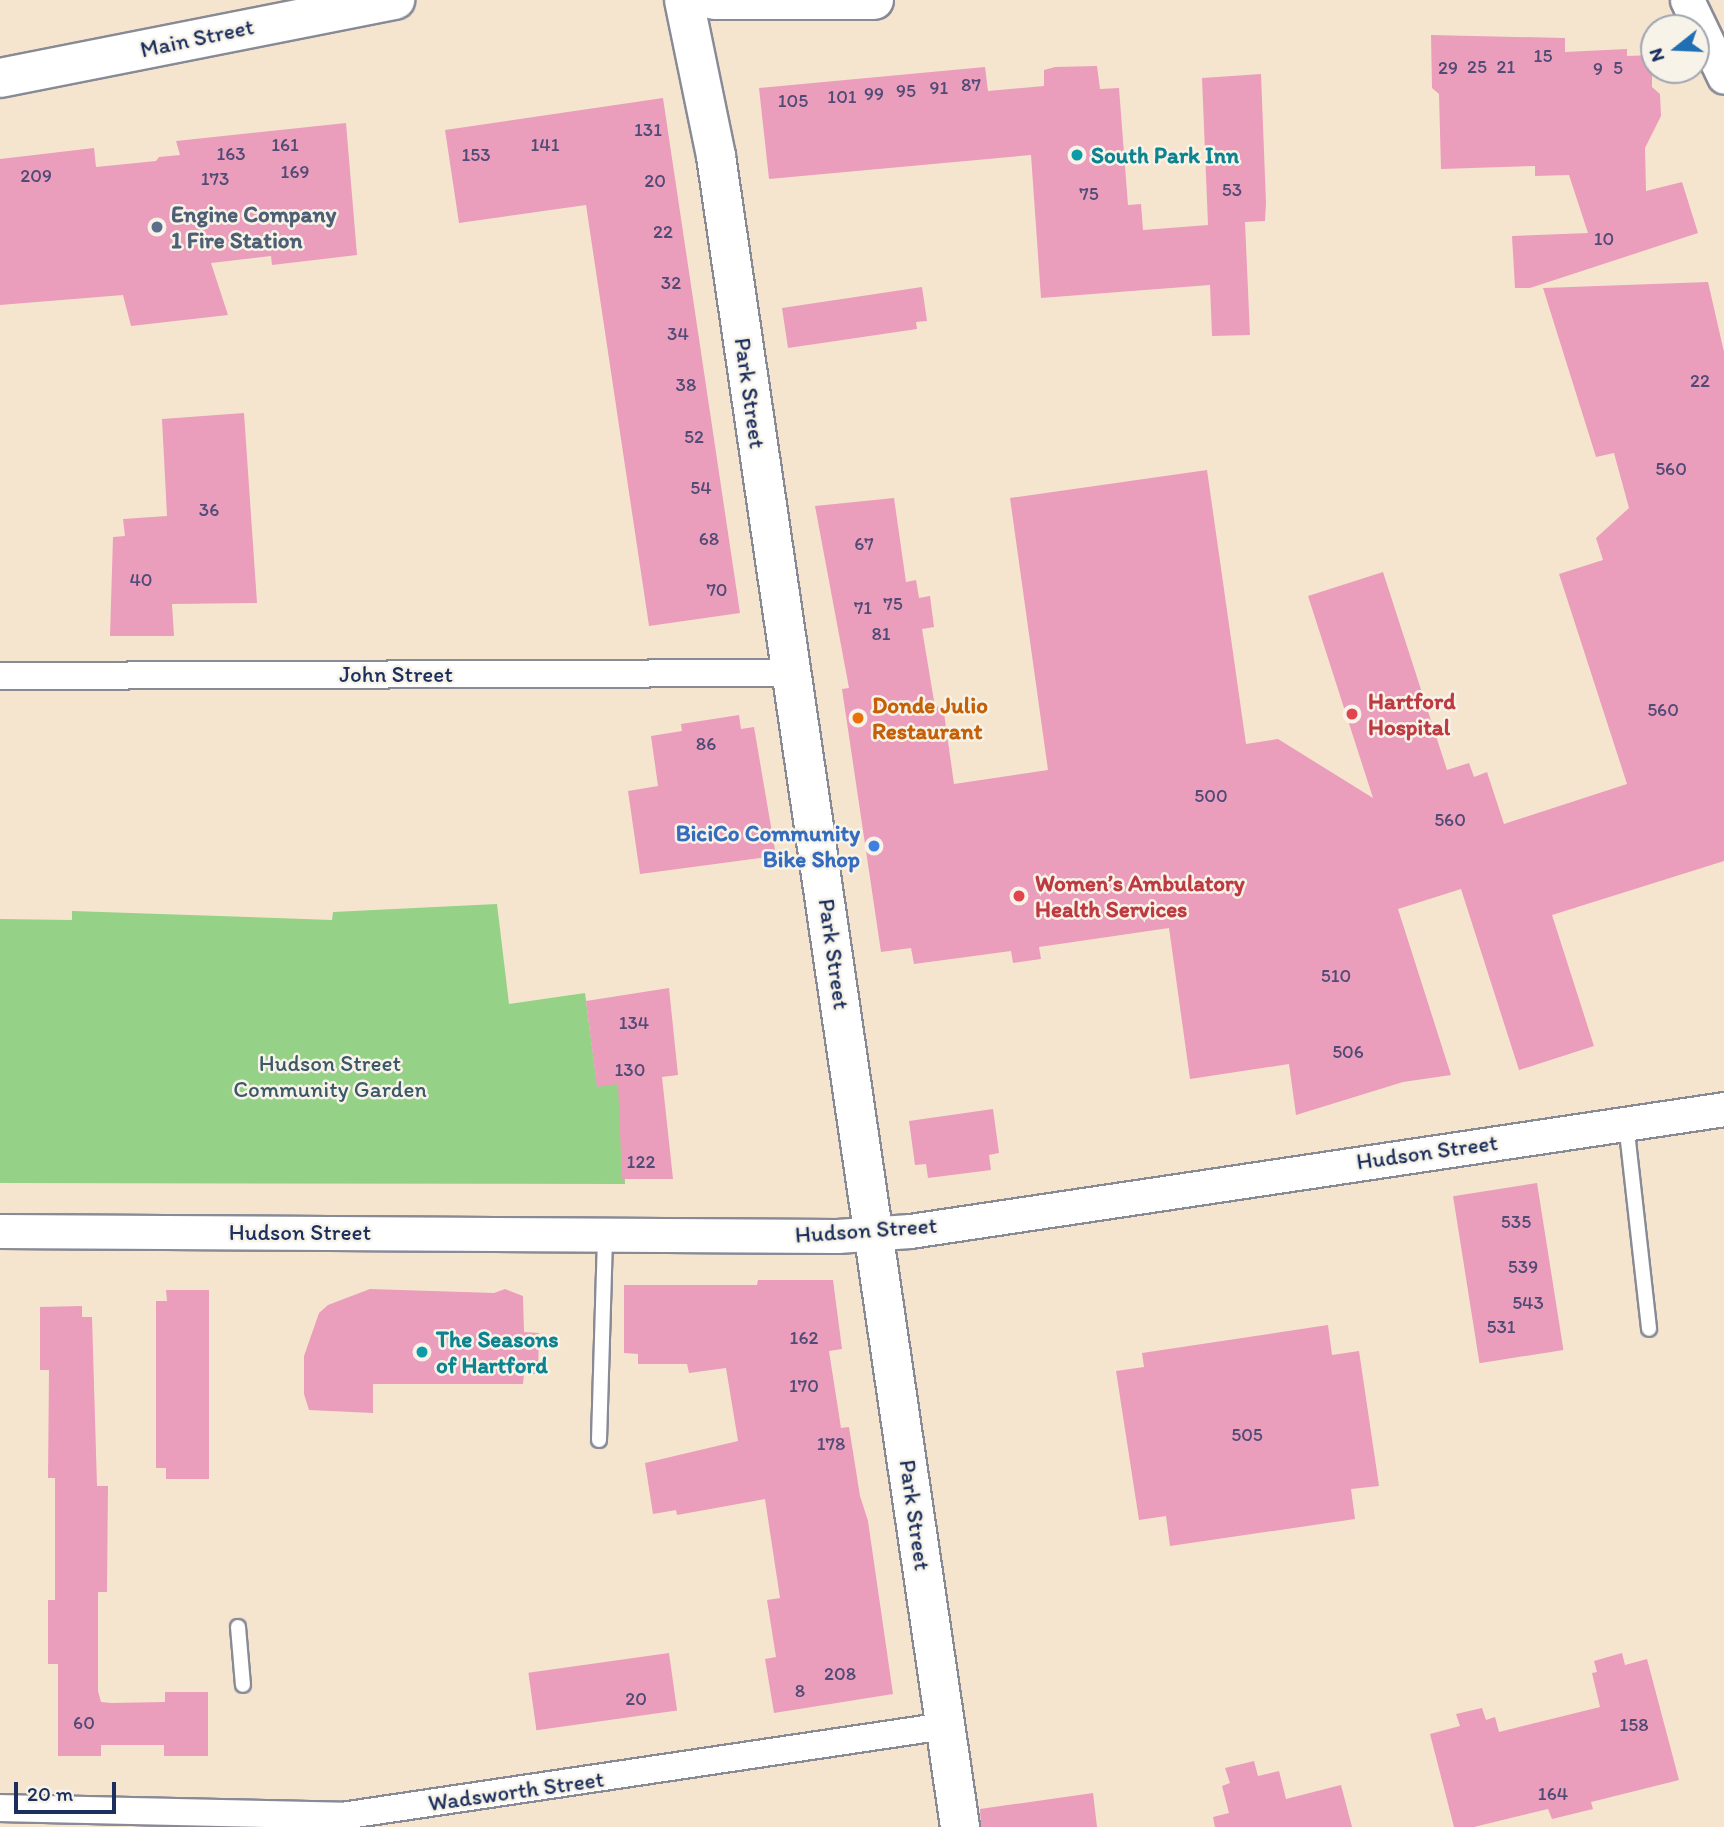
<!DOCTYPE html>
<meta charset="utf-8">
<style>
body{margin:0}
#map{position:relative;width:1724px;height:1827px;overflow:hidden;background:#f5e5cf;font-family:Itim,sans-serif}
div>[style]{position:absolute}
.green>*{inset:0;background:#95d186}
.building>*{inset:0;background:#eb9dbc;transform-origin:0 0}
.roads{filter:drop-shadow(2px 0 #888a96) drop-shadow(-2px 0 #888a96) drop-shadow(0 2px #888a96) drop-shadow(0 -2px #888a96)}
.service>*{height:14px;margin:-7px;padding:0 7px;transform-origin:7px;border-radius:7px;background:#fff}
.minor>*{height:26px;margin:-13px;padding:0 13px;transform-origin:13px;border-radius:13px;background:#fff}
.tertiary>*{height:33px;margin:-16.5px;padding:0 16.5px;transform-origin:16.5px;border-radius:16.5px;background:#fff}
.secondary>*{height:38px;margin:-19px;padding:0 19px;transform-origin:19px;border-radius:19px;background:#fff}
.primary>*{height:38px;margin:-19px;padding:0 19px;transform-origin:19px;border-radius:19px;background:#fff}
.dots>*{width:19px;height:19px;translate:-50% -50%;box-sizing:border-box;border:4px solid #f7f3e8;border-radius:50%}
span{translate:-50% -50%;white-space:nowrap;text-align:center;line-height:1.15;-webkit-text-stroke:5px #f7f3e8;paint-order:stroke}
.number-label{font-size:19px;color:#4f4a76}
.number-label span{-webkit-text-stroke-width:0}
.street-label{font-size:23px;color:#1b2f5e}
.culture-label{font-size:23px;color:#0d838f;font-weight:700}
.left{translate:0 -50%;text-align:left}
.service-label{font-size:23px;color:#4e5e75;font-weight:700}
.health-label{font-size:23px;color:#be3a42;font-weight:700}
.food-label{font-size:23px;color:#c56008;font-weight:700}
.shop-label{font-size:23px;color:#366cbe;font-weight:700}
.right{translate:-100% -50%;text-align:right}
.park-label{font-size:23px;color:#3a5868}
.north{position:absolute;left:1640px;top:14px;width:70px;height:70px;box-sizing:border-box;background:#f7f3e8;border:2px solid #9fa5b1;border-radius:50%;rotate:252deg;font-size:19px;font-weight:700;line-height:28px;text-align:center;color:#1b2f5e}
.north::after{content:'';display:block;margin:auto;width:24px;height:32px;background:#1f6fb2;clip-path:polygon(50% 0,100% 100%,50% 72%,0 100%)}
.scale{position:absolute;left:14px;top:1782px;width:102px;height:32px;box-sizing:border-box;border:4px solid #1b2f5e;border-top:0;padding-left:9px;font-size:21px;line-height:24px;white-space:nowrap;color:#1b2f5e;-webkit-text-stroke:5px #f7f3e8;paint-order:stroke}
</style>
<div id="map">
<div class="green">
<i style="clip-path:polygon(497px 904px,509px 1004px,585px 993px,596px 1077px,622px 1083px,625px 1184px,0 1183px,0 919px,72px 920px,72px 911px,332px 920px,333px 912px)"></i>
</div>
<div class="building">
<i style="clip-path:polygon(1431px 35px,1565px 38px,1565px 52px,1627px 49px,1627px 56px,1652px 55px,1652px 87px,1660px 94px,1661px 116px,1645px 148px,1646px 191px,1682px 182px,1698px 233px,1530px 288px,1515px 288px,1512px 236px,1588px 233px,1569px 175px,1535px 176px,1535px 166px,1441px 169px,1439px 94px,1432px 88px)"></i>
<i style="clip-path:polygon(1097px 66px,1100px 89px,1119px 88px,1128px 205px,1141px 204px,1143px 230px,1208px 225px,1202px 78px,1261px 74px,1266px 203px,1265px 221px,1245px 222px,1250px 335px,1212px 336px,1210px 285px,1041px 298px,1031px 155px,769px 179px,759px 88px,985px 67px,988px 91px,1044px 86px,1044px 70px,1055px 67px)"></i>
<i style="clip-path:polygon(663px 98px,740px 613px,649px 626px,586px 205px,459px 223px,445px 130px)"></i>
<i style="clip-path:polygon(346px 123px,357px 255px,272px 265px,271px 256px,211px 263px,228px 315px,131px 326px,123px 295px,0 305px,0 159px,94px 148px,96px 167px,156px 161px,159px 157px,180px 155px,176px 141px)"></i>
<i style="clip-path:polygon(1708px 282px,1724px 352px,1724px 861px,1552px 915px,1594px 1046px,1519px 1070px,1461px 889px,1398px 909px,1451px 1075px,1403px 1082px,1296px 1115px,1289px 1064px,1190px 1079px,1169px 928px,1039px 947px,1041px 959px,1013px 963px,1011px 951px,914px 964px,911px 948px,881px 952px,842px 689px,849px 688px,815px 506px,894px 498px,906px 582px,916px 580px,919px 598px,930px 596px,934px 627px,922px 629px,935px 707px,943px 706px,954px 784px,1048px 770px,1010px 498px,1207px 470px,1246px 744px,1278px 739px,1373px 798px,1308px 596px,1383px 572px,1447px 770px,1469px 763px,1474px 777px,1487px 772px,1504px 824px,1627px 784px,1559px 574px,1603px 560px,1596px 538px,1629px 508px,1614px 453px,1596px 457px,1543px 288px)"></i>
<i style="clip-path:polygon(922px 287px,927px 321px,916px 322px,917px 329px,788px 348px,782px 308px)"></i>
<i style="clip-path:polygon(244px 413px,257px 603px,172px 604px,174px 636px,110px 636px,113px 537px,125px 536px,123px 519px,167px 516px,162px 419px)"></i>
<i style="clip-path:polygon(739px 715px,741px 729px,754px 727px,776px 856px,640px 874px,628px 791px,658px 786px,651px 736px,682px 731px,681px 724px)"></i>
<i style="clip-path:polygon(669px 988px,678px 1075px,662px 1077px,673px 1179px,622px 1179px,618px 1084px,597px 1087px,586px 1001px)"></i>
<i style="clip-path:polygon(993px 1109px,999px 1153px,989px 1155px,991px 1170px,928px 1178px,926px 1164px,915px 1165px,909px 1121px)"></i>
<i style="left:1537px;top:1183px;width:169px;height:85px;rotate:81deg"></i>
<i style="clip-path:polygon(758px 1280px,833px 1280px,842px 1349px,829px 1351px,841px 1428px,849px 1427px,860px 1496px,868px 1521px,893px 1694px,774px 1713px,765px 1659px,776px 1657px,767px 1600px,780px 1598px,765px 1499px,677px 1515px,676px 1510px,653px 1514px,645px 1463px,738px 1441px,726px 1368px,689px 1373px,687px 1364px,638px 1364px,638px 1354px,624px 1353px,624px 1285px,757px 1285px)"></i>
<i style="clip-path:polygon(370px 1289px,494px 1293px,505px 1289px,523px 1296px,524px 1332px,539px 1333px,538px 1374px,524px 1374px,523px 1384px,373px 1384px,373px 1413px,309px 1410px,304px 1394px,304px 1356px,319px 1313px,328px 1305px)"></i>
<i style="clip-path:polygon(166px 1290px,209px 1290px,209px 1479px,166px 1479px,166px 1468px,156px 1468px,156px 1301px,167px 1301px)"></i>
<i style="clip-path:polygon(82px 1306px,82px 1317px,92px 1317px,97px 1486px,108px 1486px,107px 1592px,98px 1592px,98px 1691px,101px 1702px,111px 1703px,165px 1702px,165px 1692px,208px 1692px,208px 1756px,164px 1756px,164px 1745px,101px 1745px,101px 1756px,58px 1756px,58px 1664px,48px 1664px,48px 1600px,55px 1600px,55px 1478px,48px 1478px,49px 1370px,40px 1370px,40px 1307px)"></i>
<i style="clip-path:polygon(1328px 1325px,1332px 1355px,1359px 1351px,1379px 1486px,1351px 1489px,1355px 1519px,1170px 1546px,1166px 1516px,1139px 1520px,1116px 1371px,1144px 1367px,1142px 1353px)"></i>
<i style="left:669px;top:1653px;width:58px;height:142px;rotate:82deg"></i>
<i style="clip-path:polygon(1622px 1653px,1625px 1665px,1647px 1659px,1679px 1780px,1591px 1802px,1593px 1809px,1552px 1819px,1548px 1809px,1474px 1827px,1454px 1827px,1430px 1734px,1460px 1726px,1456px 1714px,1482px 1708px,1486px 1720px,1495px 1717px,1499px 1732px,1600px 1707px,1592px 1673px,1597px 1672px,1594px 1661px)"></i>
<i style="clip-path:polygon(1254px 1761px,1258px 1776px,1279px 1771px,1286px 1799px,1341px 1785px,1352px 1827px,1215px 1827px,1213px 1817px,1229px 1813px,1222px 1786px,1230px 1783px,1225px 1768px)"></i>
<i style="clip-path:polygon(1093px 1793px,1097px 1827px,981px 1827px,980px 1809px)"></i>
</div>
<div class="roads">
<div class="service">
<i style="left:1626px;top:1123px;width:207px;rotate:83.6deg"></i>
<i style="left:599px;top:1440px;width:206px;rotate:-88.3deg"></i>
<i style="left:238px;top:1627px;width:58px;rotate:85.1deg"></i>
</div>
<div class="minor">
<i style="left:0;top:676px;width:792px;rotate:-0.22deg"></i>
<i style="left:0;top:1808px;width:342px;rotate:1.3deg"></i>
<i style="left:342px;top:1816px;width:610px;rotate:-8.49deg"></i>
</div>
<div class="tertiary">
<i style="left:1687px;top:0;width:85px;rotate:64.3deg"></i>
<i style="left:0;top:1231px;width:837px;rotate:0.34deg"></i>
<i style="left:837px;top:1236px;width:73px;rotate:-3.9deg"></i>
<i style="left:910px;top:1231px;width:823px;rotate:-8.52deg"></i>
</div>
<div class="secondary">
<i style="left:684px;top:0;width:159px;rotate:78.4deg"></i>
<i style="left:716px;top:156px;width:1689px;rotate:81.69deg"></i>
<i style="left:714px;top:0;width:160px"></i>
</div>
<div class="primary">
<i style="left:0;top:78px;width:403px;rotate:-11.2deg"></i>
</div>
</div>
<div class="dots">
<i style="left:1077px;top:155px;background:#0f9aa8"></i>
<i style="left:157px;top:227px;background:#5c6f8a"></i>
<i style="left:1352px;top:714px;background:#e0444e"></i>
<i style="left:858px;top:718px;background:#e8710a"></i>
<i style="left:874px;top:846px;background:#3f7fe0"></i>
<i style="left:1019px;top:896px;background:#e0444e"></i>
<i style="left:422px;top:1352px;background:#0f9aa8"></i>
</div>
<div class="number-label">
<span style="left:1543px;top:56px">15</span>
<span style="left:1477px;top:67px">25</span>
<span style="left:1506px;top:67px">21</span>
<span style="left:1448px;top:68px">29</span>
<span style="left:1618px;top:68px">5</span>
<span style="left:1598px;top:69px">9</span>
<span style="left:971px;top:85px">87</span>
<span style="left:939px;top:88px">91</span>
<span style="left:906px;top:91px">95</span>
<span style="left:874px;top:94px">99</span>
<span style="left:842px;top:97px">101</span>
<span style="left:793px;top:101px">105</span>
<span style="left:648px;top:130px">131</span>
<span style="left:285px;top:145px">161</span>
<span style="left:545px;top:145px">141</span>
<span style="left:231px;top:154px">163</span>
<span style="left:476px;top:155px">153</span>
<span style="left:295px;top:172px">169</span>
<span style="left:36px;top:176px">209</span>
<span style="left:215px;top:179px">173</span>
<span style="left:655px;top:181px">20</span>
<span style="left:1232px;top:190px">53</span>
<span style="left:1089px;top:194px">75</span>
<span style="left:663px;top:232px">22</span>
<span style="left:1604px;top:239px">10</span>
<span style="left:671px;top:283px">32</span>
<span style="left:678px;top:334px">34</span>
<span style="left:1700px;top:381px">22</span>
<span style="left:686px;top:385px">38</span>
<span style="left:694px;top:437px">52</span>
<span style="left:1671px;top:469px">560</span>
<span style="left:701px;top:488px">54</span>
<span style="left:209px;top:510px">36</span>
<span style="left:709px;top:539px">68</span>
<span style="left:864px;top:544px">67</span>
<span style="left:141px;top:580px">40</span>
<span style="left:717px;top:590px">70</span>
<span style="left:893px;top:604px">75</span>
<span style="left:863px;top:608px">71</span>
<span style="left:881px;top:634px">81</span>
<span style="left:1663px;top:710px">560</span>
<span style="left:706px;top:744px">86</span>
<span style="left:1211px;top:796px">500</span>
<span style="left:1450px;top:820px">560</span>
<span style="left:1336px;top:976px">510</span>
<span style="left:634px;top:1023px">134</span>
<span style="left:1348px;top:1052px">506</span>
<span style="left:630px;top:1070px">130</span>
<span style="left:641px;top:1162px">122</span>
<span style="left:1516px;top:1222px">535</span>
<span style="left:1523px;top:1267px">539</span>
<span style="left:1528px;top:1303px">543</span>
<span style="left:1501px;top:1327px">531</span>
<span style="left:804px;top:1338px">162</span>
<span style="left:804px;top:1386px">170</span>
<span style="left:1247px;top:1435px">505</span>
<span style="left:831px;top:1444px">178</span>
<span style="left:840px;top:1674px">208</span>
<span style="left:800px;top:1691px">8</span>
<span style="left:636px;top:1699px">20</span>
<span style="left:84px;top:1723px">60</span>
<span style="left:1634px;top:1725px">158</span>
<span style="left:1553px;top:1794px">164</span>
</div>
<div class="street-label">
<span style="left:197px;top:38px;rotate:-12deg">Main Street</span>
<span style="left:750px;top:393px;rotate:82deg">Park Street</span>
<span style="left:396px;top:674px">John Street</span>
<span style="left:834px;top:954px;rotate:82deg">Park Street</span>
<span style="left:1427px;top:1152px;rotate:-8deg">Hudson Street</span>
<span style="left:866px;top:1230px;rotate:-4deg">Hudson Street</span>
<span style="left:300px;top:1232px">Hudson Street</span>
<span style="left:915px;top:1515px;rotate:82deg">Park Street</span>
<span style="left:516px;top:1791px;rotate:-8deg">Wadsworth Street</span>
</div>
<div class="culture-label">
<span class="left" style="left:1091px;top:155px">South Park Inn</span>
<span class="left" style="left:436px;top:1352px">The Seasons<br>of Hartford</span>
</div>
<div class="service-label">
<span class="left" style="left:171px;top:227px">Engine Company<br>1 Fire Station</span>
</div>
<div class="health-label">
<span class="left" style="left:1368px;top:714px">Hartford<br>Hospital</span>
<span class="left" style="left:1035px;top:896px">Women’s Ambulatory<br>Health Services</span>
</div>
<div class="food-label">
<span class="left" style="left:872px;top:718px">Donde Julio<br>Restaurant</span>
</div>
<div class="shop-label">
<span class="right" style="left:860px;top:846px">BiciCo Community<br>Bike Shop</span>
</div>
<div class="park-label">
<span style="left:330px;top:1076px">Hudson Street<br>Community Garden</span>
</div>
<div class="north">N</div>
<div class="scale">20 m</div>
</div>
